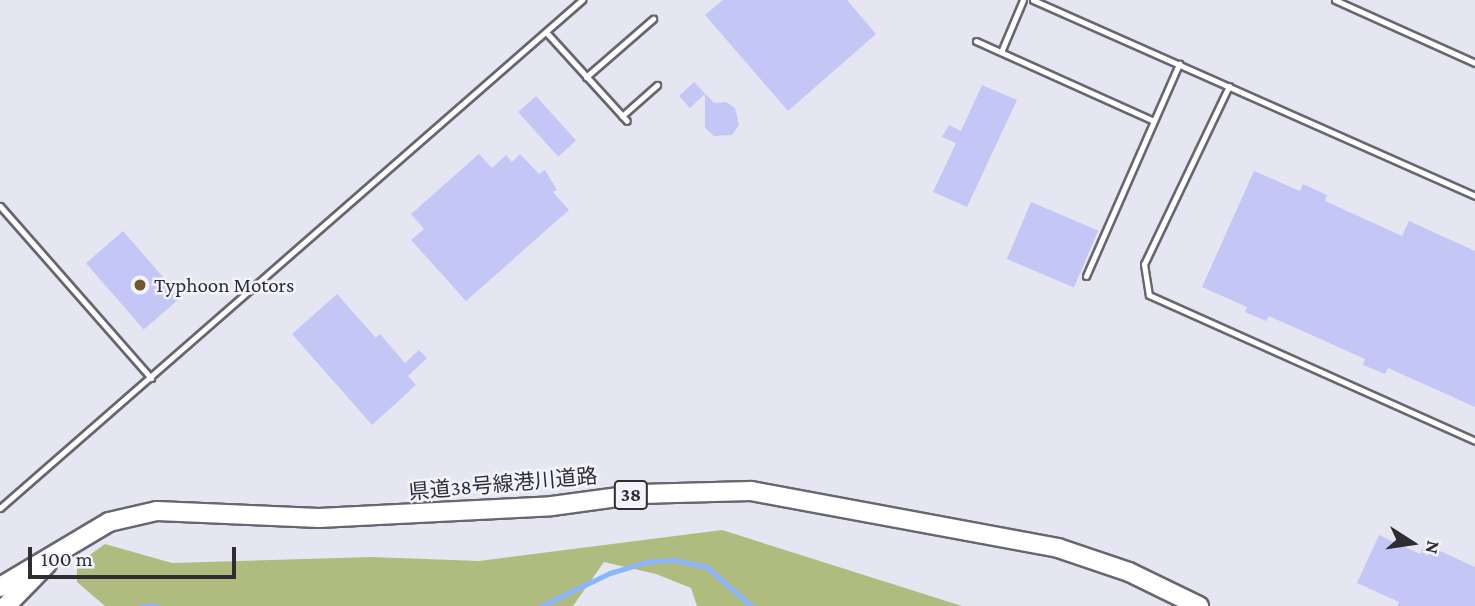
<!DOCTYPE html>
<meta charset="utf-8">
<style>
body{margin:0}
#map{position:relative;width:1475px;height:606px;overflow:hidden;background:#e5e6f2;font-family:"Crimson Pro","Noto Sans JP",serif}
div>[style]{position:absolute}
.green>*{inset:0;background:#b0bc7f}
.stream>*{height:4.5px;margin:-2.25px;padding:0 2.25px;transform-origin:2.25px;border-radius:2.25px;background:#8cb6fb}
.building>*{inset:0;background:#c4c7f5;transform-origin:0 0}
.roads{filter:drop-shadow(2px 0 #666771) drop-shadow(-2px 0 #666771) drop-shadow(0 2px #666771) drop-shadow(0 -2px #666771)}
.lane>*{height:5px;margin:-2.5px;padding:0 2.5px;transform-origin:2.5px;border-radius:2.5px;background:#fff}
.primary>*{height:18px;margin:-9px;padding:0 9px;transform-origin:9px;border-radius:9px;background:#fff}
.dots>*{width:19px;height:19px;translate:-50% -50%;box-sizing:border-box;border:4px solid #f2f3fd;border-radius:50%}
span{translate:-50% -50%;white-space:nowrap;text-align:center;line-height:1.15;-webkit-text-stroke:5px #f2f3fd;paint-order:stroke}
.shield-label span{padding:2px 5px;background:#f2f3fd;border:2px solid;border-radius:5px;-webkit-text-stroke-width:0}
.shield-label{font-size:19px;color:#2d2d32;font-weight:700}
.poi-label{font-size:21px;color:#2d2d32}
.left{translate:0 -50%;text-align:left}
.street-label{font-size:21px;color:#2d2d32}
.north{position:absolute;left:1377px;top:508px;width:70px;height:70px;-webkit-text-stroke:5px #f2f3fd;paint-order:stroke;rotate:102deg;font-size:19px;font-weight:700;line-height:28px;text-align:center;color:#2d2d32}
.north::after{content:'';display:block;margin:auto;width:24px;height:32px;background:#2d2d32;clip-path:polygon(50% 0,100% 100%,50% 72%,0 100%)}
.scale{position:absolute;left:28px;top:547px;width:208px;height:32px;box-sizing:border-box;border:4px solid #2d2d32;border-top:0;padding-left:9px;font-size:21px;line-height:24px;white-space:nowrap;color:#2d2d32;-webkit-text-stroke:5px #f2f3fd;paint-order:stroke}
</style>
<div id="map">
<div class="green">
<i style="clip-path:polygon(722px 530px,962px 606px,697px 606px,691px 588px,656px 574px,604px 562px,573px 606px,105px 606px,77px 582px,77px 564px,105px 544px,172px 563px,371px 557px,479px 561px)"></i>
</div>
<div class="stream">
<i style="left:142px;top:606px;width:15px"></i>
<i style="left:541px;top:606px;width:76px;rotate:-25.6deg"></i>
<i style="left:610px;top:573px;width:37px;rotate:-17deg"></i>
<i style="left:645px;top:562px;width:30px;rotate:-4deg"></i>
<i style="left:675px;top:560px;width:33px;rotate:12deg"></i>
<i style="left:707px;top:567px;width:60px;rotate:40.9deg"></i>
</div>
<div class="building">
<i style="clip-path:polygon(723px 0,847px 0,876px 34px,788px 111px,705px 15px)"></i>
<i style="clip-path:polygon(694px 82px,714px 103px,726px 102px,735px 108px,739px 125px,732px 135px,714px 136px,705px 128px,705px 94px,690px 108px,679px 96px)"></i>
<i style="clip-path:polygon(982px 85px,1017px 100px,967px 207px,933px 192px,956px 143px,942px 137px,949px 125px,961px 131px)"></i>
<i style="left:536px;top:96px;width:60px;height:24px;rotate:48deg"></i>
<i style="clip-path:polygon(479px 154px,492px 168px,506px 155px,512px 162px,520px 154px,539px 174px,545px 170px,557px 190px,553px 192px,569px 210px,466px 301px,411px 240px,424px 229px,411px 214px)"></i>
<i style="clip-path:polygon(1254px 171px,1300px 191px,1303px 184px,1327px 195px,1325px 201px,1402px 236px,1409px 221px,1475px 251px,1475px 407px,1388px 368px,1385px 374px,1363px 365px,1365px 359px,1269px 316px,1266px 321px,1245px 312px,1247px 307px,1202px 287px)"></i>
<i style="left:1031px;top:202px;width:73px;height:62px;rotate:23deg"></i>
<i style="left:123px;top:231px;width:88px;height:49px;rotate:49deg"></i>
<i style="clip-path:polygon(337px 294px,376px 338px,380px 334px,405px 363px,419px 350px,427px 358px,408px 376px,416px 385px,372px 425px,292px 334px)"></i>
<i style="clip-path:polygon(1379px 535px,1420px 554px,1425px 544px,1475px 567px,1475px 606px,1397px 606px,1399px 602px,1357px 583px)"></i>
</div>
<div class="roads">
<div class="lane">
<i style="left:1033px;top:0;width:484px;rotate:23.9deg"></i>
<i style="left:1335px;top:0;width:154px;rotate:24.2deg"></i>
<i style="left:546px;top:32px;width:120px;rotate:47.7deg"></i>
<i style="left:976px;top:41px;width:195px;rotate:24.2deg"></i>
<i style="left:1001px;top:52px;width:56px;rotate:-67.1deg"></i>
<i style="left:586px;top:77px;width:89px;rotate:-40.9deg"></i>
<i style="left:1229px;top:86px;width:197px;rotate:115.5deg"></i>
<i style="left:1144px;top:264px;width:31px;rotate:81deg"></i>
<i style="left:1149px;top:295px;width:357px;rotate:24.1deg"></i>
<i style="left:622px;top:116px;width:47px;rotate:-41.5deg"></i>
<i style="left:0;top:206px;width:229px;rotate:48.7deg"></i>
<i style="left:1086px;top:276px;width:232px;rotate:-66.3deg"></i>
<i style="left:0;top:508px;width:773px;rotate:-41.12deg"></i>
</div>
<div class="primary">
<i style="left:0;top:587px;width:127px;rotate:-30.8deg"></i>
<i style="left:109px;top:522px;width:49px;rotate:-12.9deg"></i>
<i style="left:157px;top:511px;width:162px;rotate:2.5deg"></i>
<i style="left:319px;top:518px;width:233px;rotate:-2.9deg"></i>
<i style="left:552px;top:506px;width:90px;rotate:-7.7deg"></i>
<i style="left:641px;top:494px;width:110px;rotate:-1.6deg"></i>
<i style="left:751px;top:491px;width:312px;rotate:10.5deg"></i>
<i style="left:1058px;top:548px;width:75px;rotate:18.7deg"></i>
<i style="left:1129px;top:572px;width:78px;rotate:25.9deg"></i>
<i style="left:6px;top:606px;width:59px;rotate:-45.7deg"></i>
</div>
</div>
<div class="dots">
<i style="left:140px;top:285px;background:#725729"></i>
</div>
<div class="shield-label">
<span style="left:631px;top:495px">38</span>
</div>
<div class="poi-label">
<span class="left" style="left:154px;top:285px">Typhoon Motors</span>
</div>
<div class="street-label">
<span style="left:503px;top:484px;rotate:-5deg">県道38号線港川道路</span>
</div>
<div class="north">N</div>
<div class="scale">100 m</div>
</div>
